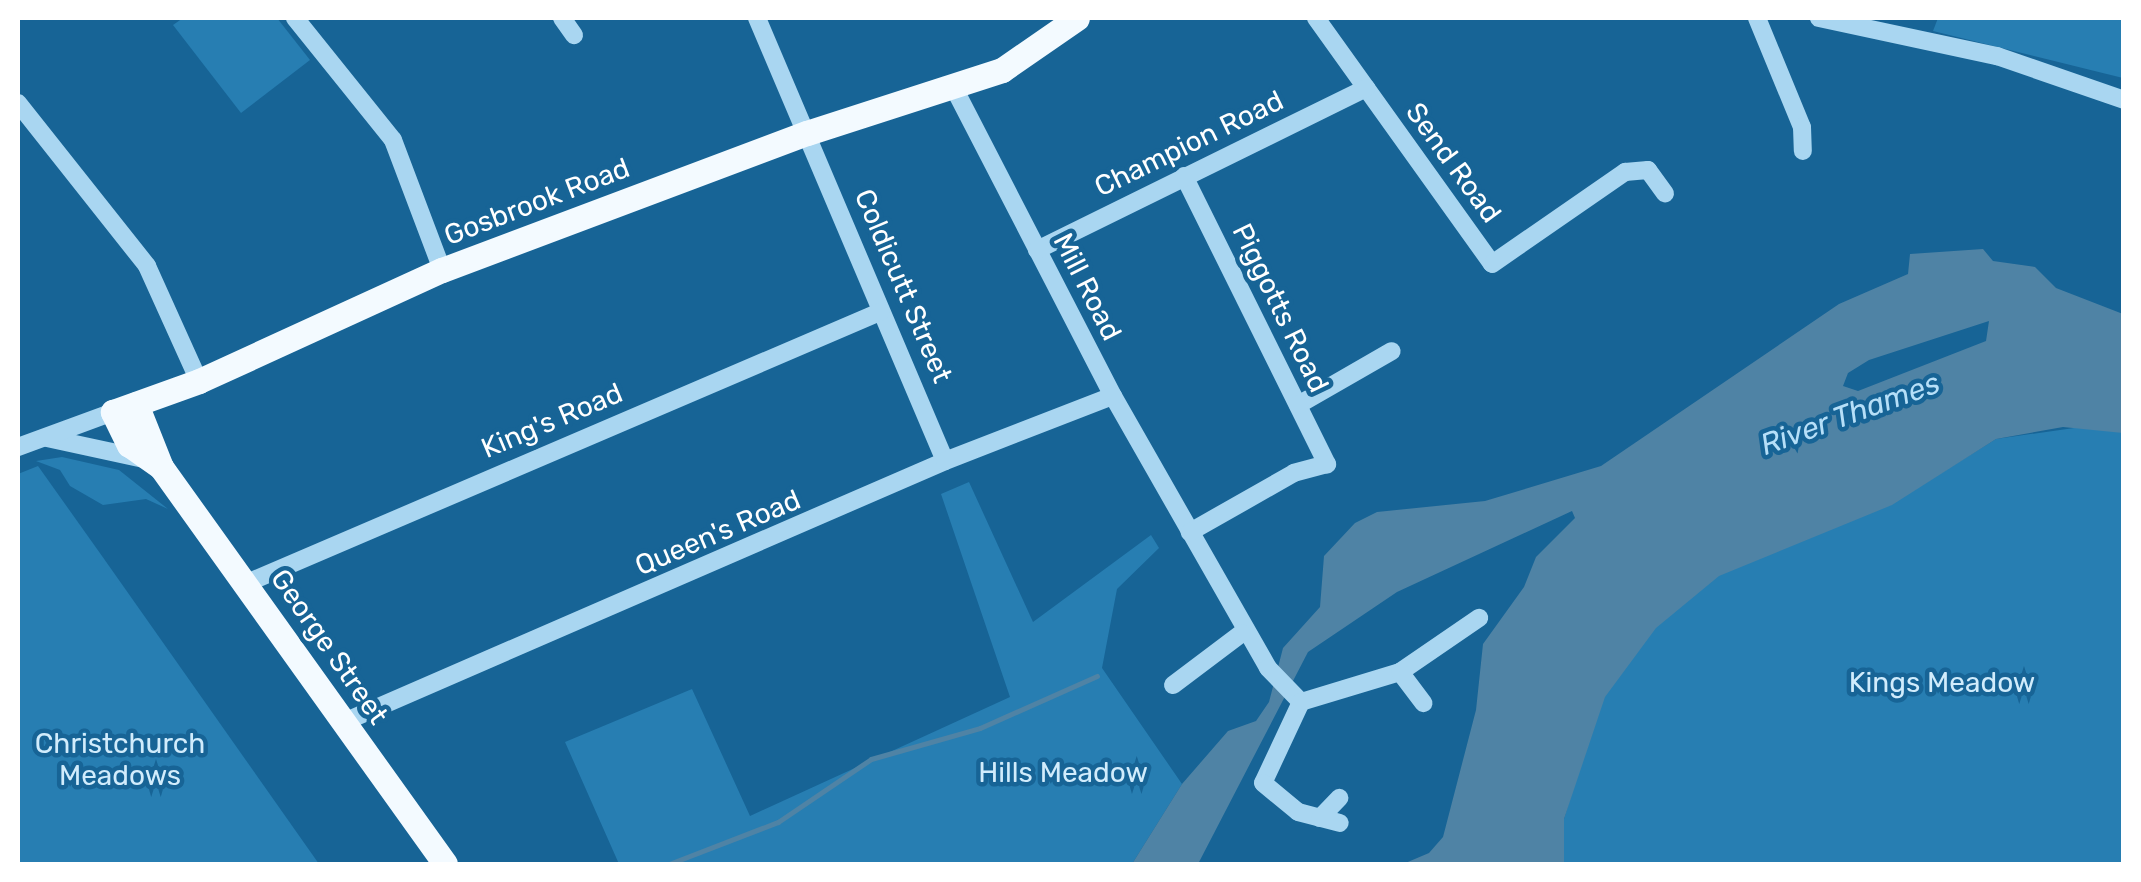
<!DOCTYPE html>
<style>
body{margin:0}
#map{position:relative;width:2141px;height:882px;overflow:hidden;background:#176496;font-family:Rubik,sans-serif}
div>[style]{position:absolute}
.green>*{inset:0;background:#277eb2}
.water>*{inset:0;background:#4f83a5}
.stream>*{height:5px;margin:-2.5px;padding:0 2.5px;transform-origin:2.5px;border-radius:2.5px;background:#4f83a5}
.minor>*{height:18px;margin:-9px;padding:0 9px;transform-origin:9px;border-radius:9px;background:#a9d6f1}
.major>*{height:25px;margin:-12.5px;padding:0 12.5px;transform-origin:12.5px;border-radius:12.5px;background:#f3faff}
span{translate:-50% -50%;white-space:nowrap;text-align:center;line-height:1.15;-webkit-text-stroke:9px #176496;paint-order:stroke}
.street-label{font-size:28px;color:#fff}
.park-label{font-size:28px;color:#d1ecfc}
.water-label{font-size:30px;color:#b6dff8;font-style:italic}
.frame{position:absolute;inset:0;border:20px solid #fff;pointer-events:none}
</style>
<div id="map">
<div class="green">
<i style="clip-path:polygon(183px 18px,277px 18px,310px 60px,241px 113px,173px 25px)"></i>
<i style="clip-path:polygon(1938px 18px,2123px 18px,2123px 78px,1933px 31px)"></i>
<i style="clip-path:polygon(2123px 421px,2123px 864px,1564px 864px,1564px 819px,1604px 687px,1671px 604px,1775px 539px,1901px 498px,1996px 439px)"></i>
<i style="clip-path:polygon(62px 457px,119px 470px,168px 509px,146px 499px,103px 505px,70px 486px,60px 470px,36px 461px)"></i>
<i style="clip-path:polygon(38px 466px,102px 556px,319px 864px,18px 864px,18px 474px)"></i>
<i style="clip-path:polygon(969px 482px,1033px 622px,1151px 535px,1159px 548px,1117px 589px,1102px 668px,1182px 784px,1132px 864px,619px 864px,565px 742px,692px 689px,750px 816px,1010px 697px,941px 494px)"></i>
</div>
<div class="water">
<i style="clip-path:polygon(evenodd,1983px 249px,1993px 261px,2035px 267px,2056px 288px,2123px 314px,2123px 433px,2063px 427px,1996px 439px,1892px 505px,1719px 576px,1656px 628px,1605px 697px,1564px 819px,1564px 864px,1403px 864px,1429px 853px,1443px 837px,1476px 710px,1483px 644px,1524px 587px,1536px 557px,1575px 518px,1572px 511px,1397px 592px,1308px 652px,1198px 864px,1132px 864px,1182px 784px,1228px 731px,1256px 721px,1269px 702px,1283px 648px,1320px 607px,1324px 556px,1355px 523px,1377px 512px,1485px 501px,1601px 466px,1839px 304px,1908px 274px,1910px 254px,1983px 249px,1989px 321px,1986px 341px,1858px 391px,1843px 386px,1848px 373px,1869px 360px,1989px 321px)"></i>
</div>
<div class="stream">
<i style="left:669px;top:864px;width:117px;rotate:-21.1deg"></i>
<i style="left:778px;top:822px;width:112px;rotate:-34.1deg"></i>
<i style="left:871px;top:759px;width:113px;rotate:-15.9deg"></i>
<i style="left:980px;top:728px;width:128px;rotate:-24deg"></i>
</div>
<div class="minor">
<i style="left:295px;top:18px;width:156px;rotate:51.2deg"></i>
<i style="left:393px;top:140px;width:139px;rotate:69.3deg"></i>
<i style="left:562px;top:18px;width:21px;rotate:55deg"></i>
<i style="left:757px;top:18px;width:481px;rotate:67deg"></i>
<i style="left:1316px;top:18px;width:302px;rotate:54.4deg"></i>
<i style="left:1492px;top:264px;width:162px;rotate:-34.7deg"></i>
<i style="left:1625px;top:172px;width:23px;rotate:-5deg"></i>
<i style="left:1648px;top:170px;width:29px;rotate:54deg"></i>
<i style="left:1757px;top:18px;width:118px;rotate:67.6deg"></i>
<i style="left:1802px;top:127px;width:24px;rotate:88deg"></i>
<i style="left:1819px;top:18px;width:182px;rotate:12.1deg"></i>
<i style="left:1997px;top:56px;width:134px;rotate:19.1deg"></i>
<i style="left:954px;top:88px;width:347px;rotate:62.7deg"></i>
<i style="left:1113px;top:396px;width:313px;rotate:60.3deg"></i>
<i style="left:1268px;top:668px;width:47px;rotate:45.9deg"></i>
<i style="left:1301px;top:702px;width:103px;rotate:-16.9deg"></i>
<i style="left:1400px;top:672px;width:96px;rotate:-34.4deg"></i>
<i style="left:18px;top:103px;width:208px;rotate:51.6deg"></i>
<i style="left:147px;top:266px;width:126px;rotate:65.7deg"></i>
<i style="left:1184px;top:176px;width:322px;rotate:63.6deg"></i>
<i style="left:1327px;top:464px;width:34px;rotate:165deg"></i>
<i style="left:1294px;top:473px;width:120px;rotate:150.4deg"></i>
<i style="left:1037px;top:250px;width:367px;rotate:-26.2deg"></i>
<i style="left:1298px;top:405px;width:108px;rotate:-29.9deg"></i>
<i style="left:47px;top:438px;width:99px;rotate:12.2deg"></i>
<i style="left:18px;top:447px;width:101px;rotate:-20.2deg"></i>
<i style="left:247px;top:583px;width:689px;rotate:-23.18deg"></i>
<i style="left:1400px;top:672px;width:39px;rotate:53deg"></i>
<i style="left:1173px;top:685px;width:86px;rotate:-37deg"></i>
<i style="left:1301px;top:702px;width:89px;rotate:115.1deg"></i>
<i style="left:1263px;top:783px;width:45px;rotate:39.6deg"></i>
<i style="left:1298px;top:812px;width:43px;rotate:14.7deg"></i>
<i style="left:344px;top:722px;width:655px;rotate:-23.47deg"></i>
<i style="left:945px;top:461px;width:180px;rotate:-21.2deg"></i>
<i style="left:1320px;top:818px;width:28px;rotate:-46deg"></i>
</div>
<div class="major">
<i style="left:136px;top:404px;width:68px;rotate:68.4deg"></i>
<i style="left:161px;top:467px;width:488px;rotate:54.4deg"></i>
<i style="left:161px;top:467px;width:39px;rotate:-145deg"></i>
<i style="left:129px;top:445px;width:37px;rotate:-116deg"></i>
<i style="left:113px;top:412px;width:91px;rotate:-19.8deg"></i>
<i style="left:199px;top:381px;width:267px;rotate:-24.6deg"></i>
<i style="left:442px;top:270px;width:390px;rotate:-20.6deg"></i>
<i style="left:807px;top:133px;width:205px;rotate:-17.9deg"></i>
<i style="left:1002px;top:70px;width:91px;rotate:-34.7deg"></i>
</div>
<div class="street-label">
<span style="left:1189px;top:144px;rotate:-26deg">Champion Road</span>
<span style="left:1453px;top:163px;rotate:54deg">Send Road</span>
<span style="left:537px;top:202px;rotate:-21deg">Gosbrook Road</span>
<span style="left:903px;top:286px;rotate:67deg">Coldicutt Street</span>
<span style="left:1087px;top:287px;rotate:63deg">Mill Road</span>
<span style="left:1280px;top:308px;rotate:64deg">Piggotts Road</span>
<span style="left:552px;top:421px;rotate:-23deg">King's Road</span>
<span style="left:718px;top:533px;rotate:-23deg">Queen's Road</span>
<span style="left:329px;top:647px;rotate:55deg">George Street</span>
</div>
<div class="park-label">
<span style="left:1942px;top:683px">Kings Meadow</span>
<span style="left:120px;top:760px">Christchurch<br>Meadows</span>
<span style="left:1063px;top:773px">Hills Meadow</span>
</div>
<div class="water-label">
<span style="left:1850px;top:414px;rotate:-20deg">River Thames</span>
</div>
<div class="frame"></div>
</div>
